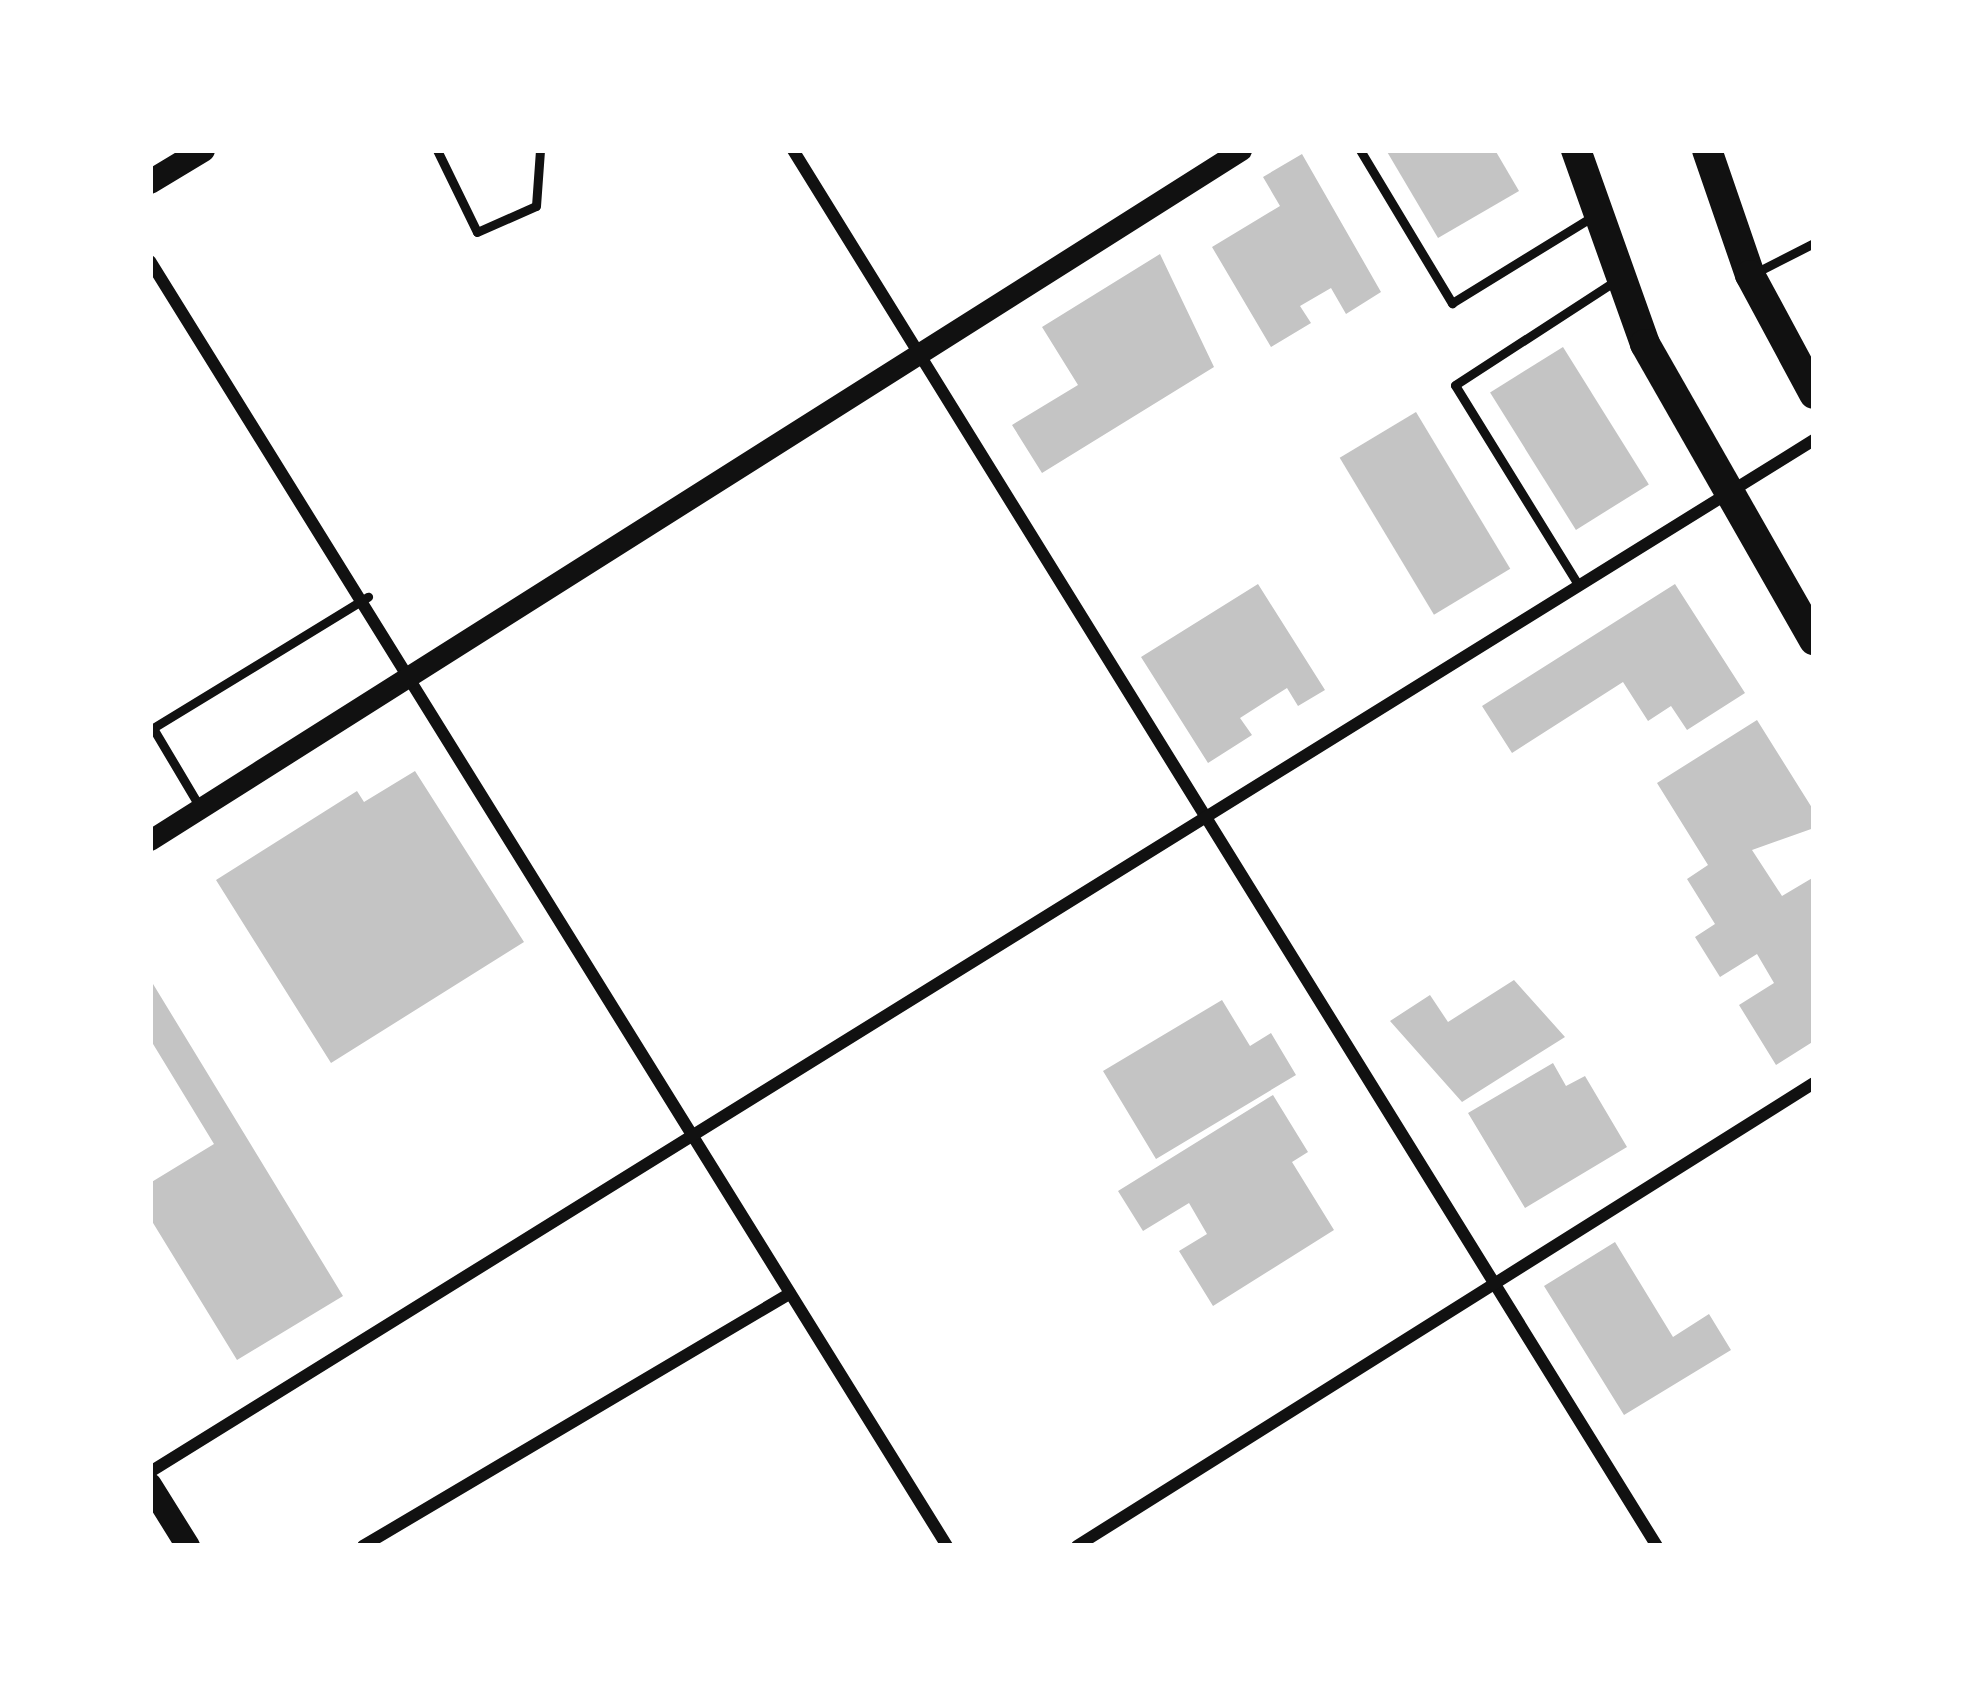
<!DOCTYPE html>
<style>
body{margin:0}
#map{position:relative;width:1964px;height:1696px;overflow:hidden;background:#fff;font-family:Montserrat,sans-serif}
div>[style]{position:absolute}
.building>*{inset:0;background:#c4c4c4;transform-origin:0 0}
.service>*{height:9px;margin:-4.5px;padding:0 4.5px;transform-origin:4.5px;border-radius:4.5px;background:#111}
.minor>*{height:12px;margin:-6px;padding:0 6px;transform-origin:6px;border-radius:6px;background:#111}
.tertiary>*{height:21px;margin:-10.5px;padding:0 10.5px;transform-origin:10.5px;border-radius:10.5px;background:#111}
.secondary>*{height:24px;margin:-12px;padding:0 12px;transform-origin:12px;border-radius:12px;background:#111}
.primary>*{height:30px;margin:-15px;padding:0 15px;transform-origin:15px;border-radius:15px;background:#111}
span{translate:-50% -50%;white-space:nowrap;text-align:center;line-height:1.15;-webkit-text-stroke:9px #fff;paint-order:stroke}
.frame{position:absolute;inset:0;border:153px solid #fff;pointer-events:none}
</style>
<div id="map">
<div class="building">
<i style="clip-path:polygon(1386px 150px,1495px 150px,1519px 191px,1438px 238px)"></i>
<i style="clip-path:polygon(1302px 154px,1381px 292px,1346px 314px,1331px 288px,1300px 306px,1311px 323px,1271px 347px,1212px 247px,1280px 206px,1263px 177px)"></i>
<i style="clip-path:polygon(1160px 254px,1214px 367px,1042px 473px,1012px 425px,1078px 385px,1042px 327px)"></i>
<i style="left:1563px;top:347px;width:162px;height:86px;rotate:58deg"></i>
<i style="left:1416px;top:412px;width:183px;height:89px;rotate:59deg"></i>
<i style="clip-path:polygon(1258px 584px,1325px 690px,1298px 706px,1287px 688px,1240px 718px,1252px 735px,1208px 763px,1141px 657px)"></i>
<i style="clip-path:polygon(1675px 584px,1745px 693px,1687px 730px,1671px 706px,1648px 721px,1623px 682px,1512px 753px,1482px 706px)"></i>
<i style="clip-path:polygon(1757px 720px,1814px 811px,1814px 828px,1752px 850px,1782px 896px,1814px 877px,1814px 1041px,1776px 1065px,1739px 1005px,1774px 983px,1757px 954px,1720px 977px,1695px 937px,1715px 924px,1687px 879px,1708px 865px,1657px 783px)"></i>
<i style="clip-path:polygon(415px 771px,524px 942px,331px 1063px,216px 880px,357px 791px,364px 802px)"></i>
<i style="clip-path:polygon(150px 979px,343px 1296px,237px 1360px,150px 1218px,150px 1183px,214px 1144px,150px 1039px)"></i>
<i style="clip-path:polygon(1514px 980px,1565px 1037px,1462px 1102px,1390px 1021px,1430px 995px,1448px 1022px)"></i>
<i style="clip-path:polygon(1222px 1000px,1250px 1046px,1271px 1033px,1296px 1075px,1156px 1159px,1103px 1071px)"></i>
<i style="clip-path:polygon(1553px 1063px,1566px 1086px,1585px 1076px,1627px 1147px,1525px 1208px,1468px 1113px)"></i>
<i style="clip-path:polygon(1273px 1095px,1308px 1152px,1292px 1162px,1334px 1230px,1213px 1306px,1179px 1251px,1207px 1234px,1189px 1203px,1143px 1231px,1118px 1191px)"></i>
<i style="clip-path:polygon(1615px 1242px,1673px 1337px,1709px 1314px,1731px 1350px,1624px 1415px,1544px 1286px)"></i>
</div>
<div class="service">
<i style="left:437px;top:150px;width:91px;rotate:64deg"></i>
<i style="left:477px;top:232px;width:64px;rotate:-23.8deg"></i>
<i style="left:536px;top:206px;width:56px;rotate:-85.9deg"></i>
<i style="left:1360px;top:150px;width:179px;rotate:59deg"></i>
<i style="left:1452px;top:303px;width:164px;rotate:-31.6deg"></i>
<i style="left:1755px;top:273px;width:66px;rotate:-27deg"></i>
<i style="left:1579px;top:586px;width:236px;rotate:-121.7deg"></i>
<i style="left:1455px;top:385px;width:191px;rotate:-33deg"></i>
<i style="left:201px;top:809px;width:94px;rotate:-120.7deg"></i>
<i style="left:153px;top:728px;width:252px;rotate:-31.4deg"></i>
</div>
<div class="minor">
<i style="left:793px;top:150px;width:1642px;rotate:58.25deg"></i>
<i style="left:150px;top:261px;width:1512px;rotate:58.19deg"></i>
<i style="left:150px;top:1472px;width:1958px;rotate:-31.81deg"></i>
<i style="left:363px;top:1546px;width:496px;rotate:-30.6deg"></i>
<i style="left:1077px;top:1546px;width:870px;rotate:-32.14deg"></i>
</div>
<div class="tertiary">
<i style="left:150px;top:840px;width:1291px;rotate:-32.31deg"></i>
</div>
<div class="secondary">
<i style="left:150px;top:182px;width:62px;rotate:-31.1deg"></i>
<i style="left:150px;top:1485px;width:72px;rotate:58.1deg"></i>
</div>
<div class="primary">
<i style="left:1576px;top:150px;width:206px;rotate:70.4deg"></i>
<i style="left:1645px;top:344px;width:341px;rotate:60.3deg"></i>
<i style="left:1707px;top:150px;width:132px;rotate:71deg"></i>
<i style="left:1750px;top:275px;width:135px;rotate:61.7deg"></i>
</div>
<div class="frame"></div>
</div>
